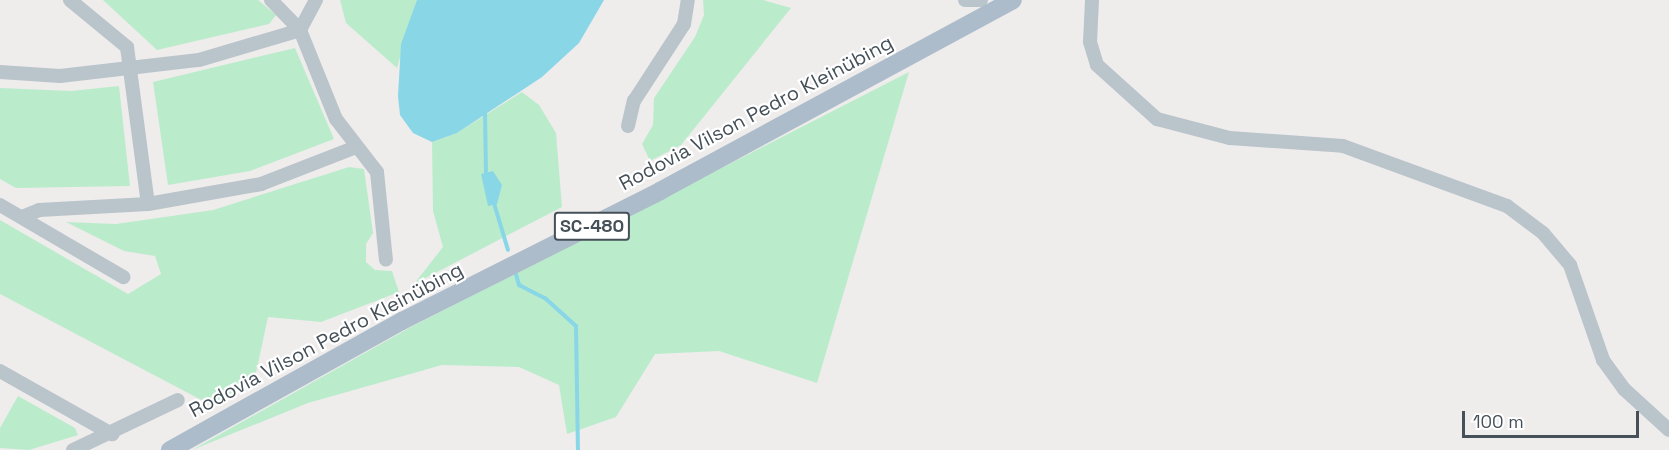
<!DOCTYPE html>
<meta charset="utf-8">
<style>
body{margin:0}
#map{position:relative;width:1669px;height:450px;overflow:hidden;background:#efecec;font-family:"Space Grotesk",sans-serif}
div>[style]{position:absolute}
.green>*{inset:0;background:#baeccc}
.water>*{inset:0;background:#89d6e7}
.stream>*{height:4px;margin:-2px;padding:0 2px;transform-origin:2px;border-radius:2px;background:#89d6e7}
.minor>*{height:14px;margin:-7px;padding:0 7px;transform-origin:7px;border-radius:7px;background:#bac4cb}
.major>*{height:18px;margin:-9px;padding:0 9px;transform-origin:9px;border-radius:9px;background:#acbcca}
span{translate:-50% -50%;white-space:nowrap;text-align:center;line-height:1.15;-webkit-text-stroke:4.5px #fff;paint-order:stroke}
.shield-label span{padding:2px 4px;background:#fff;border:2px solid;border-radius:4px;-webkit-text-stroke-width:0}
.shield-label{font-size:18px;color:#455058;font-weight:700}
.street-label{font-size:20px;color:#455058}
.scale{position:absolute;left:1462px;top:411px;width:177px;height:27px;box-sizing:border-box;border:3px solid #455058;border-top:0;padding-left:8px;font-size:18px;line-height:21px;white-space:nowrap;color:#455058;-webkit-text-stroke:4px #fff;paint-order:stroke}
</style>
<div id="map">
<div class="green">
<i style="clip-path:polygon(103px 0,258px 0,276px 15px,269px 24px,157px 50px)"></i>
<i style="clip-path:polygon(340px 0,417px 0,397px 68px,346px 23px)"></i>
<i style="clip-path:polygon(703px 0,763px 0,791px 8px,681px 145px,650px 161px,642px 144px,653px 125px,654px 98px,695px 37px,704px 15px)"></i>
<i style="clip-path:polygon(295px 48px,334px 139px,250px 171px,168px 185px,153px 82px)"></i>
<i style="clip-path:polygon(909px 72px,817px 383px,719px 351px,655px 354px,616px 417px,567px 434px,559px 385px,519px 367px,442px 365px,308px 403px,192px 450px,411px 327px)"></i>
<i style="clip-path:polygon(119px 86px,130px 186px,16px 188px,0 179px,0 88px,71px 91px)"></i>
<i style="clip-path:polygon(522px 92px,539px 105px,556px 133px,562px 207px,414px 284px,443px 247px,433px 211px,432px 142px,457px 133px)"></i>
<i style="clip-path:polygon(349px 167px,364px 169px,373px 233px,366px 244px,366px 262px,375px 270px,392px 271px,399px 292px,321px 322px,268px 317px,254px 382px,209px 404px,0 294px,0 220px,128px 294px,161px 274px,155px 256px,124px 251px,66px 222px,116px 224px,213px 210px)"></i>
<i style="clip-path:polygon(18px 396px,75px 428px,78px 435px,29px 450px,0 448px,0 428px)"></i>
</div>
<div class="water">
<i style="clip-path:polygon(417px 0,604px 0,579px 43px,542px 77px,457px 133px,432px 142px,413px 133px,400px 115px,398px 96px,401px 44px)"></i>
<i style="clip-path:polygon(493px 171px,502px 185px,497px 204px,488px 206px,481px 174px)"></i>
</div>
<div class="stream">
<i style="left:485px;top:112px;width:64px;rotate:89.1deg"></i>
<i style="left:493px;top:200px;width:52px;rotate:73.3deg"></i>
<i style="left:515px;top:271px;width:15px;rotate:74deg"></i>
<i style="left:519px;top:285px;width:29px;rotate:27deg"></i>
<i style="left:545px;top:298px;width:42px;rotate:42.1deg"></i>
<i style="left:576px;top:326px;width:124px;rotate:89.1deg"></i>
</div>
<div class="minor">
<i style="left:70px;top:0;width:74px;rotate:39.5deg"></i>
<i style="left:127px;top:47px;width:158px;rotate:82.4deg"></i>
<i style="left:271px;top:0;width:42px;rotate:46deg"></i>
<i style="left:300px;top:30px;width:96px;rotate:68deg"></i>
<i style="left:336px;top:119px;width:67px;rotate:52.3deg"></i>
<i style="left:377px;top:172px;width:88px;rotate:84.2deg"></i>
<i style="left:965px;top:0;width:16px"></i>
<i style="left:1092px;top:0;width:42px;rotate:92.7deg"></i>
<i style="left:1090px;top:42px;width:24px;rotate:73deg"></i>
<i style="left:1097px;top:65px;width:81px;rotate:42deg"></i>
<i style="left:1157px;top:119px;width:75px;rotate:14.6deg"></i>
<i style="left:1230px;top:138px;width:113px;rotate:4deg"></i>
<i style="left:1343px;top:146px;width:175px;rotate:20.1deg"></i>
<i style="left:1507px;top:206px;width:45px;rotate:36.9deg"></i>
<i style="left:1543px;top:233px;width:42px;rotate:49.8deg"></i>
<i style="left:1570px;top:265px;width:101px;rotate:70.8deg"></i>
<i style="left:1603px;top:360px;width:36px;rotate:54deg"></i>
<i style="left:1624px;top:389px;width:61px;rotate:42.3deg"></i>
<i style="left:0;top:72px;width:60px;rotate:3.8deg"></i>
<i style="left:60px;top:76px;width:140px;rotate:-6.6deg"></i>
<i style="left:199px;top:60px;width:105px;rotate:-16.5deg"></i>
<i style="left:300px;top:30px;width:34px;rotate:-62deg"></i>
<i style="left:628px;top:126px;width:26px;rotate:-77deg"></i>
<i style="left:634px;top:101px;width:92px;rotate:-57deg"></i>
<i style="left:684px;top:24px;width:24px;rotate:-81deg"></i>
<i style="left:0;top:205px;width:143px;rotate:30.3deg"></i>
<i style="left:22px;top:217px;width:18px;rotate:-22deg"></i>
<i style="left:39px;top:210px;width:109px;rotate:-3.2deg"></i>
<i style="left:148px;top:204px;width:115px;rotate:-10deg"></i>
<i style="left:261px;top:184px;width:100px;rotate:-21.2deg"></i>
<i style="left:0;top:371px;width:129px;rotate:29.4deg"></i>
<i style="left:73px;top:450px;width:116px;rotate:-25.5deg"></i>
</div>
<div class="major">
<i style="left:170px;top:450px;width:265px;rotate:-29.1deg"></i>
<i style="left:402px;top:321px;width:289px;rotate:-26.7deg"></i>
<i style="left:660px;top:191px;width:401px;rotate:-28.4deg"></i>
</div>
<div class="shield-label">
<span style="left:592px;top:226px">SC-480</span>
</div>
<div class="street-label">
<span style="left:756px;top:113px;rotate:-28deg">Rodovia Vilson Pedro Kleinübing</span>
<span style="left:326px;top:340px;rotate:-28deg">Rodovia Vilson Pedro Kleinübing</span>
</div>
<div class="scale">100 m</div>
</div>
